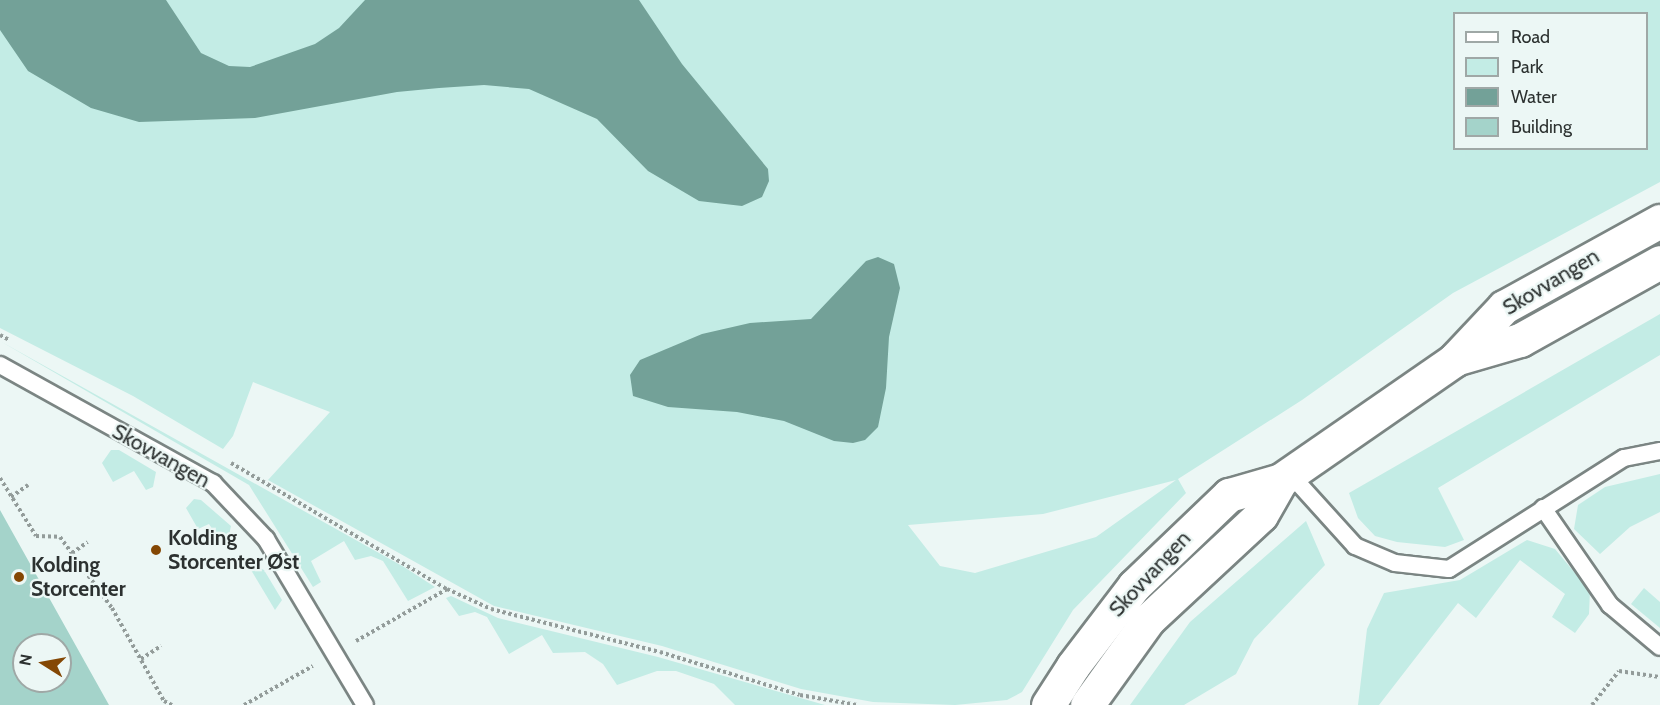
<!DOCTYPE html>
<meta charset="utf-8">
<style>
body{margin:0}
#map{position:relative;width:1660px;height:705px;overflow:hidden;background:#ecf7f5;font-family:Cabin,sans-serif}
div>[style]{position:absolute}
.green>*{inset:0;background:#c3ece5}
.water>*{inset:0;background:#73a198}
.building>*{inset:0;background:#a4d3ca}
.path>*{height:4px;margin-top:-2px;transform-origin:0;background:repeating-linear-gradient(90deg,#939c9a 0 3px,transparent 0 6px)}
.roads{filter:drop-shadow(2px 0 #7b8583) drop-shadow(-2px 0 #7b8583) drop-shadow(0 2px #7b8583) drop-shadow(0 -2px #7b8583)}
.service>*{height:16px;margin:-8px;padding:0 8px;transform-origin:8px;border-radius:8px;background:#fff}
.tertiary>*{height:33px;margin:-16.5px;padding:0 16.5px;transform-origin:16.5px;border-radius:16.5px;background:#fff}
.dots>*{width:16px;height:16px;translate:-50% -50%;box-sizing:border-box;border:3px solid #ecf7f5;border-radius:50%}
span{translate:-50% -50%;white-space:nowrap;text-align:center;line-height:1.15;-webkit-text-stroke:4.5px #ecf7f5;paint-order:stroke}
.street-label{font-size:21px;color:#2c3130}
.poi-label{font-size:21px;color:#2c3130;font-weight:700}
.left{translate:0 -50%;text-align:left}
.legend{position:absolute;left:1453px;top:12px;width:195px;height:138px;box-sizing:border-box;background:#ecf7f5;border:2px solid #9fa8a6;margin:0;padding:8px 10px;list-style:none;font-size:18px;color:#2c3130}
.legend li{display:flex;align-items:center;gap:12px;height:30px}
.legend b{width:30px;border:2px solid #9fa8a6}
.north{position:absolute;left:12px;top:633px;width:60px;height:60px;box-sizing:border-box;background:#ecf7f5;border:2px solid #9fa8a6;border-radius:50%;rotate:281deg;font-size:16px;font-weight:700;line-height:24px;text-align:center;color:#2c3130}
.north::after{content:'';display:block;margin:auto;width:21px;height:27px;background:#844704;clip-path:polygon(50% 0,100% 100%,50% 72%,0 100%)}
</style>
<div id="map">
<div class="green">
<i style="clip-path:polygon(evenodd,0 0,1660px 0,1660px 182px,1453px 293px,1302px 400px,1178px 479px,1186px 493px,1073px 610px,1022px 692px,1007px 700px,955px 705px,873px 702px,801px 689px,662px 646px,494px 606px,268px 480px,330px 412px,253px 382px,233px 436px,223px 449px,133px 396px,0 328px,0 0,1454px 14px,1646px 14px,1646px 148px,1454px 148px,1454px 14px,0 0,1176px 480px,1096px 537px,975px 573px,940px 566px,908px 525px,1043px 514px,1176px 480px)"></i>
<i style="clip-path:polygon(1660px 233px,1660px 251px,1516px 330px,1510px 321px)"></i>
<i style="clip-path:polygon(1660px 314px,1660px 355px,1438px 488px,1464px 540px,1445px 547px,1397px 542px,1375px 536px,1358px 518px,1349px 493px)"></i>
<i style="clip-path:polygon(0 341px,404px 567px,435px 587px,408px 601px,383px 561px,371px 556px,355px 560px,344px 541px,311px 561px,321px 582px,313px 587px,249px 485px)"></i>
<i style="clip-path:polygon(111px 450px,119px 450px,156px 472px,153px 487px,146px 490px,134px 471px,113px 482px,102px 463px)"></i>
<i style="clip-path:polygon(1660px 474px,1660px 512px,1630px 527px,1600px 554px,1574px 529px,1578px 505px,1605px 487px)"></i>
<i style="clip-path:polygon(194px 499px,201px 500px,231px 526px,228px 540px,221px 543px,209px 524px,198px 529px,186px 508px)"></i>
<i style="clip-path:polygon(1306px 521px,1325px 565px,1254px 639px,1236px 674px,1184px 705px,1130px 705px,1190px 622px)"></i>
<i style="clip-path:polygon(1527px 540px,1555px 549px,1590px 591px,1589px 614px,1575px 633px,1552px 617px,1565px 594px,1520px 560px,1476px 618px,1458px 603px,1379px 705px,1358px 705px,1367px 629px,1384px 593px,1460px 580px)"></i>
<i style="clip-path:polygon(257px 567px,264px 570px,282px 600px,275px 610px,251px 570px)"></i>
<i style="clip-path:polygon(1644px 588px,1660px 602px,1660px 628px,1631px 604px)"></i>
<i style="clip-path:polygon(451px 596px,498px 618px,658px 657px,825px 705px,735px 705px,714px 684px,676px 671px,657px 671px,617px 685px,603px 664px,585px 652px,553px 653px,542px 635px,509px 654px,487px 617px,475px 612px,459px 616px,446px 598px)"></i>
</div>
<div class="water">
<i style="clip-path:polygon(0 0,166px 0,201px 53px,229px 66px,250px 67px,315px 44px,339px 28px,365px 0,639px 0,682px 64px,768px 169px,769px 181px,762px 197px,742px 206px,699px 201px,648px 171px,597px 119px,529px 89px,484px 85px,439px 88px,397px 92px,255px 118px,139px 122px,91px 108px,28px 71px,0 30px)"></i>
<i style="clip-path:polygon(878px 257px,894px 264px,900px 288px,889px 337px,886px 388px,878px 427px,865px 440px,853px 443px,834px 441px,784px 421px,737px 412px,668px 407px,633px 396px,630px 375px,640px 360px,702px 334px,750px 323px,811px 319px,866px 261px)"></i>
</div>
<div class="building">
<i style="clip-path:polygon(evenodd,0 510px,109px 705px,0 705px,0 510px,24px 645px,60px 645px,60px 681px,24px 681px,24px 645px)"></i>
</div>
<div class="path">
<i style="left:0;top:335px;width:10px;rotate:29deg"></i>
<i style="left:231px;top:463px;width:250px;rotate:30.3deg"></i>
<i style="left:447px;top:589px;width:48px;rotate:24.4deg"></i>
<i style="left:491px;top:609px;width:174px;rotate:14.3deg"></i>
<i style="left:660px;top:652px;width:146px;rotate:17.1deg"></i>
<i style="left:800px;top:695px;width:58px;rotate:10deg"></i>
<i style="left:0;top:478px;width:68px;rotate:58.2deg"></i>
<i style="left:36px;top:536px;width:24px;rotate:2deg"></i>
<i style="left:60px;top:537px;width:88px;rotate:53.8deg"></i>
<i style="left:112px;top:608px;width:107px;rotate:60.8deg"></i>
<i style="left:164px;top:701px;width:9px;rotate:27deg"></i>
<i style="left:11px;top:497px;width:21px;rotate:-35deg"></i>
<i style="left:72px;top:553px;width:19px;rotate:-35deg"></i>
<i style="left:356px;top:641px;width:105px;rotate:-29.7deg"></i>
<i style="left:141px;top:659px;width:24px;rotate:-33deg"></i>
<i style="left:244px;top:705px;width:79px;rotate:-29.5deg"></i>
<i style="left:1592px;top:705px;width:43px;rotate:-51.5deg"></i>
<i style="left:1619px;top:671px;width:41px;rotate:8.3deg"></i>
</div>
<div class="roads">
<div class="service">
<i style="left:0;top:365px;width:244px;rotate:29deg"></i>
<i style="left:213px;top:483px;width:77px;rotate:46.6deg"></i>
<i style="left:266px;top:539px;width:193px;rotate:59.2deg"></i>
<i style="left:1290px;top:474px;width:97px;rotate:47.9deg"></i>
<i style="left:1355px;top:546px;width:43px;rotate:23deg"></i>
<i style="left:1395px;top:563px;width:54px;rotate:6.3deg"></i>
<i style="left:1449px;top:569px;width:207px;rotate:-32.4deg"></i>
<i style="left:1624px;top:458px;width:37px;rotate:-11deg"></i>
<i style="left:1543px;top:508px;width:118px;rotate:55.4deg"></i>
<i style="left:1610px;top:605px;width:65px;rotate:40deg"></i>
</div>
<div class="tertiary">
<i style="left:1455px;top:359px;width:68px;rotate:-16.3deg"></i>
<i style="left:1520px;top:340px;width:160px;rotate:-29.1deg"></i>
<i style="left:1048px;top:705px;width:46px;rotate:-57.3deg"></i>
<i style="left:1073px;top:666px;width:101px;rotate:-52.7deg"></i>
<i style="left:1134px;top:586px;width:132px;rotate:-43.8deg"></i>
<i style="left:1229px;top:495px;width:54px;rotate:-16.1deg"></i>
<i style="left:1281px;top:480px;width:211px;rotate:-34.7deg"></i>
<i style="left:1454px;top:360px;width:73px;rotate:-46.7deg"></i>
<i style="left:1504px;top:307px;width:178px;rotate:-28.9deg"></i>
<i style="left:1087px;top:705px;width:105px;rotate:-54.3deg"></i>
<i style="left:1148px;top:620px;width:154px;rotate:-42.9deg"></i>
<i style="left:1261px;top:515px;width:40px;rotate:-60.3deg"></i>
</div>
</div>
<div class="dots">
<i style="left:156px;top:550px;background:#844704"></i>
<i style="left:19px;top:577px;background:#844704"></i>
</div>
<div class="street-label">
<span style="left:1551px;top:282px;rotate:-31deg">Skovvangen</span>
<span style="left:161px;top:456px;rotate:29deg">Skovvangen</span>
<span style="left:1150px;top:574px;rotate:-47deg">Skovvangen</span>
</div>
<div class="poi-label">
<span class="left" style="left:168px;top:550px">Kolding<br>Storcenter Øst</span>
<span class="left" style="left:31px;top:577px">Kolding<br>Storcenter</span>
</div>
<ul class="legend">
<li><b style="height:8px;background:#fff"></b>Road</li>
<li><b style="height:16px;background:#c3ece5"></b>Park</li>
<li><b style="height:16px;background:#73a198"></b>Water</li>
<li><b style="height:16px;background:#a4d3ca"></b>Building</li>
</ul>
<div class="north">N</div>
</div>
